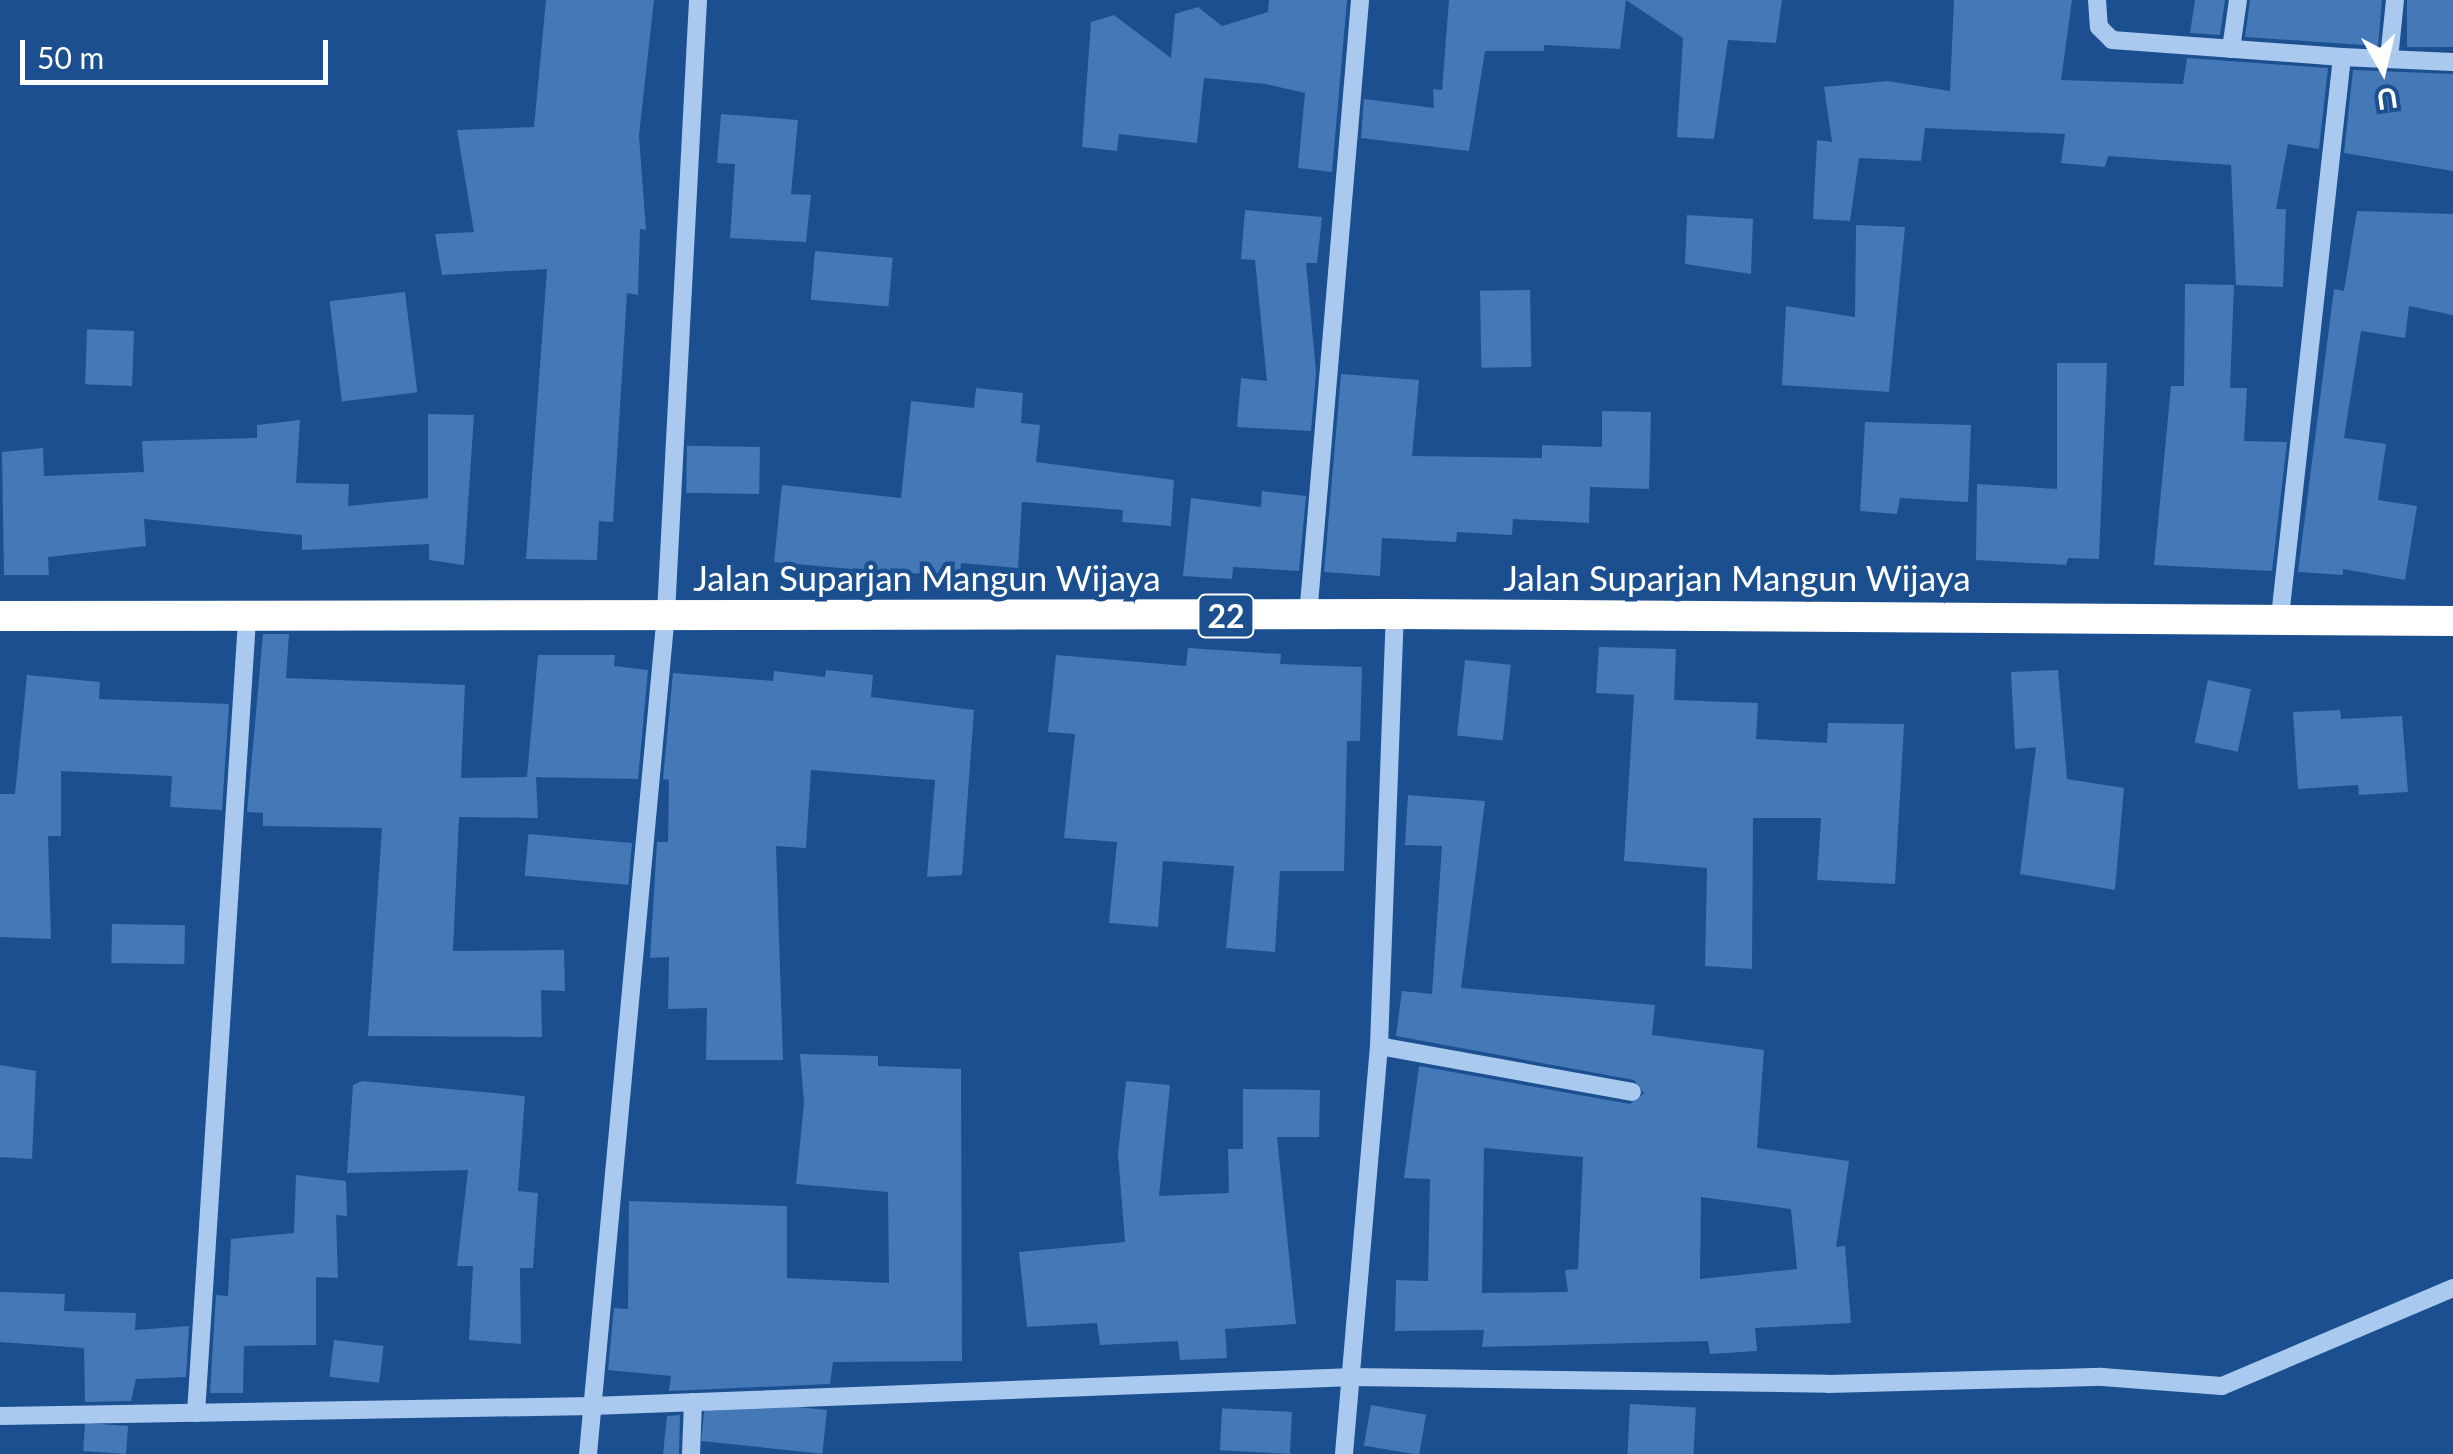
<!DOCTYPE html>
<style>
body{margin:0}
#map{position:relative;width:2453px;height:1454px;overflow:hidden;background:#1b4f8f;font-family:Lato,sans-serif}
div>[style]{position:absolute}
.building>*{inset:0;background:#4478b7;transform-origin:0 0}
.minor>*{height:18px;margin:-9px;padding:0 9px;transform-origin:9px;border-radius:9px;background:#a9c9ee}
.highway>*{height:30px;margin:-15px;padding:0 15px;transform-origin:15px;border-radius:15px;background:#fff}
span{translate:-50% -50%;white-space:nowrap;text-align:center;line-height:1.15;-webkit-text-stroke:9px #1b4f8f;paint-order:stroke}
.shield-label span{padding:2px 8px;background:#1b4f8f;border:2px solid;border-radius:8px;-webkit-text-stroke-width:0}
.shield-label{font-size:32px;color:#fff;font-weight:700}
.street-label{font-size:35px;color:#fff}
.north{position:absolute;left:2333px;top:20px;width:100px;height:100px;-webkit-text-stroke:8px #1b4f8f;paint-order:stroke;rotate:172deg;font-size:28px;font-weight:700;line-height:40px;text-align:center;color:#fff}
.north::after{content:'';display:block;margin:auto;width:35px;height:45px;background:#fff;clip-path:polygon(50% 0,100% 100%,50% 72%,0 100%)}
.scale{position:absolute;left:20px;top:40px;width:308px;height:45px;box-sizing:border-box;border:5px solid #fff;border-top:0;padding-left:12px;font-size:30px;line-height:35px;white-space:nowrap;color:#fff;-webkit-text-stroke:8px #1b4f8f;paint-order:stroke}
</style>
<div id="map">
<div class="building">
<i style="clip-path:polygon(546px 0,654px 0,639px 136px,646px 230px,640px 229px,638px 295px,627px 293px,613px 522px,599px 521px,597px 560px,526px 559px,547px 269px,442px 275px,435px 234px,474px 232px,457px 130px,534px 127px)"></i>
<i style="clip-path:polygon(1269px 0,1347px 0,1332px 172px,1298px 168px,1305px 93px,1266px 84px,1204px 78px,1197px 143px,1119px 134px,1117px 151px,1082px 147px,1091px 22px,1114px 15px,1171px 58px,1175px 14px,1198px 7px,1222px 26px,1268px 12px)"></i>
<i style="clip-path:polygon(1449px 0,1782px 0,1776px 43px,1728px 40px,1714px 139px,1677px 137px,1683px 38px,1626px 0,1620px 49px,1544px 45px,1544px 51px,1485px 51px,1469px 151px,1361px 138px,1364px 99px,1434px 108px,1433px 89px,1442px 90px)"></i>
<i style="clip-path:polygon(1954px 0,2072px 0,2061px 80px,2183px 84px,2187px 58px,2328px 68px,2319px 149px,2288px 144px,2276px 209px,2286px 209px,2283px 287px,2236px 285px,2231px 165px,2108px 156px,2105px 167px,2061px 163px,2065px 134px,1925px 128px,1921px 161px,1859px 158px,1850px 221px,1813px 219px,1817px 140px,1832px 142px,1824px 87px,1887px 81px,1950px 91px)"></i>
<i style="clip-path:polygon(2195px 0,2225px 0,2220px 35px,2190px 33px)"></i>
<i style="clip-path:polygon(2250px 0,2382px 0,2378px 46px,2245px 37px)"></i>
<i style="left:2407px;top:0;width:46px;height:47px"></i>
<i style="clip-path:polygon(2353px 70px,2453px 74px,2453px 171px,2344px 153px)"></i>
<i style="clip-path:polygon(721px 114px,798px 120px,791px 194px,811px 195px,806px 242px,730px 238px,735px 164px,717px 163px)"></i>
<i style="clip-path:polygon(1245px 210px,1322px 217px,1317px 263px,1306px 263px,1316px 372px,1311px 431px,1237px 427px,1241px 378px,1267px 381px,1255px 260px,1241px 259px)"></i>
<i style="clip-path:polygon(2357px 211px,2453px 214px,2453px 315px,2409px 306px,2405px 338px,2361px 331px,2344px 438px,2386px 444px,2378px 500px,2417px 506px,2405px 580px,2343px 569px,2343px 575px,2298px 572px,2334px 289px,2344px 291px)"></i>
<i style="clip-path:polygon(1687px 215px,1753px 219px,1751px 274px,1685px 264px)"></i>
<i style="clip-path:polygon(1856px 225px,1905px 227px,1889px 392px,1782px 385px,1786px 306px,1855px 317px)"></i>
<i style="left:815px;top:251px;width:78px;height:49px;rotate:5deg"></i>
<i style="clip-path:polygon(2185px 284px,2234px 285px,2230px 388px,2247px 388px,2244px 441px,2287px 442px,2272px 571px,2154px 565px,2171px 386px,2184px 386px)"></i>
<i style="left:1530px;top:290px;width:77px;height:50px;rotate:89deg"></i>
<i style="left:405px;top:292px;width:101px;height:76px;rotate:83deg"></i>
<i style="left:134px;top:331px;width:55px;height:47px;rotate:92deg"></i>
<i style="clip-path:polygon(2057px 363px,2107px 363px,2099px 559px,2068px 558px,2066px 565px,1976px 560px,1977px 484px,2057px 489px)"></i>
<i style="clip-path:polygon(1341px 374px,1419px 380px,1412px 456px,1542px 458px,1542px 445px,1602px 447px,1602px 411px,1651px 412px,1649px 489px,1590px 487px,1589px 523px,1513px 519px,1512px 535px,1457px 532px,1456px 542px,1382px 538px,1380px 576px,1324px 572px)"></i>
<i style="clip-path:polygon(976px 388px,1023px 393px,1021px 423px,1040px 425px,1036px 462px,1174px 480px,1171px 526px,1122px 522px,1123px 510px,1022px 502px,1018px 568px,961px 563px,960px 574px,894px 573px,774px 562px,782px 485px,901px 498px,911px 401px,974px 408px)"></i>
<i style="clip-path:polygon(428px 414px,474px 415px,464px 565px,429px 560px,429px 544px,302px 550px,302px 535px,144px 519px,146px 546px,48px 557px,49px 575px,4px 575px,2px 452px,43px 448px,44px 476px,144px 472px,142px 441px,257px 438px,257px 425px,300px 420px,296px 483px,349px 484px,348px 506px,428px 498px)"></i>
<i style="clip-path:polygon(1865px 422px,1971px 425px,1968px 502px,1900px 498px,1897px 514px,1860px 511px)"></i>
<i style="left:760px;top:447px;width:47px;height:73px;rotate:91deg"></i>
<i style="clip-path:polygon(1262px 491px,1306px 496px,1299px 571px,1233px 567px,1232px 579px,1183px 576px,1191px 498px,1261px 507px)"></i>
<i style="clip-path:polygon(263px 634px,289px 634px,286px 678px,465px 685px,461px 778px,536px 777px,538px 818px,459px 817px,453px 951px,564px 950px,565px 991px,541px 990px,542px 1037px,368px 1036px,382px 828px,263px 826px,263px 813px,247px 812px)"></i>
<i style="clip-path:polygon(1599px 647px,1676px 649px,1674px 700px,1758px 703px,1756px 739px,1827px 743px,1828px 723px,1904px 724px,1895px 884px,1817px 880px,1821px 818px,1753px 818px,1752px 969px,1705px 966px,1707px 868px,1624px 861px,1634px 695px,1596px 693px)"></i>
<i style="clip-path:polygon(1188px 648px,1281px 654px,1280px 664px,1362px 667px,1360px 741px,1347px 741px,1344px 871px,1280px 871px,1275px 952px,1226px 948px,1234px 866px,1163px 861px,1158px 927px,1109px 923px,1117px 842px,1064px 838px,1075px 734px,1048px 732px,1056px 655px,1186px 666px)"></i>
<i style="clip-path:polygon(538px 655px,615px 655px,614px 666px,648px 670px,638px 779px,527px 777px)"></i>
<i style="left:1465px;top:660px;width:46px;height:76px;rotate:6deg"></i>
<i style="clip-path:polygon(826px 670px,873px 675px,871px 697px,974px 710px,962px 875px,927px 877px,935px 780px,811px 770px,806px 848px,776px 846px,783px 1060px,706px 1060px,707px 1008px,668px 1009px,669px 957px,650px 958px,657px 842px,668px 842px,669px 780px,663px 779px,673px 673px,773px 681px,774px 671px,825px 677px)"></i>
<i style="clip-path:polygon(2058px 670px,2067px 779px,2124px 788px,2115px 890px,2020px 874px,2036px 747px,2015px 749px,2011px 672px)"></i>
<i style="clip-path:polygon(27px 675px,100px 682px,99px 699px,229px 704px,222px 810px,170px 807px,172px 776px,61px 771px,61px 836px,48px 836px,51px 939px,0 937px,0 794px,15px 794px)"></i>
<i style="left:2208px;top:680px;width:44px;height:64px;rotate:12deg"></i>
<i style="clip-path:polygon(2340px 710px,2341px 719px,2402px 716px,2408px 792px,2359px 795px,2358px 785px,2298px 789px,2293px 712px)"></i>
<i style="clip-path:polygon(evenodd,1408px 795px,1485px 801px,1461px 988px,1655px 1005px,1652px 1035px,1764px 1050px,1757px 1148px,1849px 1161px,1836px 1247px,1845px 1246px,1851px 1323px,1755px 1328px,1757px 1351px,1710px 1354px,1708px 1341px,1482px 1347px,1484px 1330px,1395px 1331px,1396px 1280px,1428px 1281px,1430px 1179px,1404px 1178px,1419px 1066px,1630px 1104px,1644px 1093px,1634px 1080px,1396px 1036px,1402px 991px,1432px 994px,1442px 846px,1405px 845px,1408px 795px,1484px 1148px,1583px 1157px,1578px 1269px,1565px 1270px,1568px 1292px,1482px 1293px,1484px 1148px,1408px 795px,1701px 1197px,1791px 1209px,1797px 1269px,1700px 1279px,1701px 1197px)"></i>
<i style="left:632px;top:843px;width:42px;height:104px;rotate:95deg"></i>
<i style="left:112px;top:924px;width:73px;height:39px;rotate:1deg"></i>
<i style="clip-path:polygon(800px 1054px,878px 1056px,878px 1066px,961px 1069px,962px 1361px,833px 1362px,830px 1384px,669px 1391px,671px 1376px,608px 1370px,614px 1308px,628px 1309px,629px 1201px,787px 1206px,787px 1278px,889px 1283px,888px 1192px,796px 1184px,804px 1103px)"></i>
<i style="clip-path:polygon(0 1065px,36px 1071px,32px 1159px,0 1157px)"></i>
<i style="clip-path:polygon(362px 1081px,525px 1096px,518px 1191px,538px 1193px,533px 1268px,520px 1268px,521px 1344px,469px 1340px,473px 1266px,457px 1266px,468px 1170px,347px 1173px,353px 1085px)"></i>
<i style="clip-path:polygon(1126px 1081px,1170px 1085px,1159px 1196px,1229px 1193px,1228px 1149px,1243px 1149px,1243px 1089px,1320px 1090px,1319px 1137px,1277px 1137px,1296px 1324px,1225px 1329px,1227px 1358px,1180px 1360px,1178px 1341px,1100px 1345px,1097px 1323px,1027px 1327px,1019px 1252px,1125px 1242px,1118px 1154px)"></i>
<i style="clip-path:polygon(296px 1175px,346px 1181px,347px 1216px,336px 1215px,338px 1278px,316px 1277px,316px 1345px,244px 1346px,243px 1393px,210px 1393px,216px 1295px,228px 1296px,231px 1239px,294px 1233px)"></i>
<i style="clip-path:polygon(0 1292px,65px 1294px,64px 1311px,136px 1313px,135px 1330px,189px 1326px,186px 1377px,136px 1379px,131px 1401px,85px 1402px,84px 1348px,0 1342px)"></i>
<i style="left:334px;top:1340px;width:50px;height:37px;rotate:7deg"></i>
<i style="left:1630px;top:1404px;width:66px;height:50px;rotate:3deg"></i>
<i style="left:1371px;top:1405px;width:56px;height:41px;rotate:10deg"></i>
<i style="left:827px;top:1410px;width:44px;height:122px;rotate:96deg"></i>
<i style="left:1292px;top:1412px;width:42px;height:70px;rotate:93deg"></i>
<i style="clip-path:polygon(680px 1415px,679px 1454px,663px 1454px,667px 1416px)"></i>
<i style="left:128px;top:1426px;width:28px;height:43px;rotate:94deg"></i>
</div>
<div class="minor">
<i style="left:2097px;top:0;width:27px;rotate:86deg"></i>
<i style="left:2099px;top:27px;width:18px;rotate:45deg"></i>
<i style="left:2112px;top:40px;width:231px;rotate:4.2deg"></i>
<i style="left:2342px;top:57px;width:563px;rotate:96.32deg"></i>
<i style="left:2231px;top:49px;width:49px;rotate:-81.9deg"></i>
<i style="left:2342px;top:57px;width:111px;rotate:2.6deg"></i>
<i style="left:2389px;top:59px;width:59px;rotate:-84.2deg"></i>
<i style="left:1308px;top:616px;width:618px;rotate:-85.17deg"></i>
<i style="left:1379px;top:1046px;width:257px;rotate:10.3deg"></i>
<i style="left:196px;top:1413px;width:795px;rotate:-86.32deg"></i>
<i style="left:0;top:1416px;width:592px;rotate:-0.97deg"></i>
<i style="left:592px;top:1406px;width:762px;rotate:-2.18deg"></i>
<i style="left:1353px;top:1377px;width:475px;rotate:0.8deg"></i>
<i style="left:1828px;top:1384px;width:274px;rotate:-1.5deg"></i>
<i style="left:2102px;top:1377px;width:120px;rotate:4.3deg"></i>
<i style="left:2222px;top:1386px;width:251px;rotate:-23deg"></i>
<i style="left:588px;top:1454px;width:845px;rotate:-84.7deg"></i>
<i style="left:666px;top:613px;width:614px;rotate:-87.01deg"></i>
<i style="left:691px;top:1454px;width:52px;rotate:-87.8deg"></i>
<i style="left:1344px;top:1454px;width:409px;rotate:-85.1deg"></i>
<i style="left:1379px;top:1046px;width:432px;rotate:-87.9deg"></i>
</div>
<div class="highway">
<i style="left:0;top:616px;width:1395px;rotate:-0.08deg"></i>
<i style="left:1395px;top:614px;width:1058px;rotate:0.38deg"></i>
</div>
<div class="shield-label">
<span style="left:1226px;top:616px">22</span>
</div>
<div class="street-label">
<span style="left:927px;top:577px">Jalan Suparjan Mangun Wijaya</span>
<span style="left:1737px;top:577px">Jalan Suparjan Mangun Wijaya</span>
</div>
<div class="north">U</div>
<div class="scale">50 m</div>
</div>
